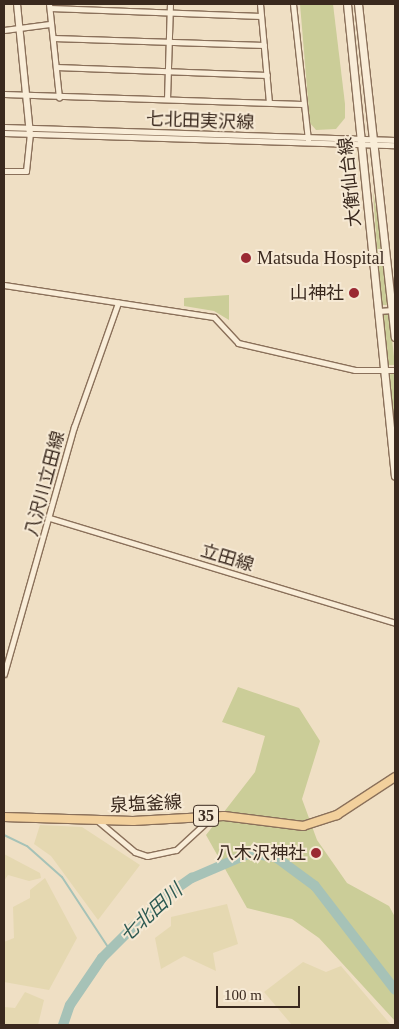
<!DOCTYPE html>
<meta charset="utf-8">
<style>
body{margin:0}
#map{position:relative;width:399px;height:1029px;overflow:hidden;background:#efdfc4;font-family:"Times New Roman","Noto Sans JP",serif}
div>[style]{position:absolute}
.farmland>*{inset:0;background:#e5d8b1}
.green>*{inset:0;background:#cbcd98}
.stream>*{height:2px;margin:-1px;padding:0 1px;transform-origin:1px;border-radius:1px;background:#a6c2b7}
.river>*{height:10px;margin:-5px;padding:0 5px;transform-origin:5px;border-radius:5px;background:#a6c2b7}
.roads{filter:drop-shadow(1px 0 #8a705a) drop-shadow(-1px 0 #8a705a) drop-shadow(0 1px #8a705a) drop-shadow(0 -1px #8a705a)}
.minor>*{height:5px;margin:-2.5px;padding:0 2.5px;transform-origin:2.5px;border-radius:2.5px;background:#f9edd8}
.tertiary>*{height:6px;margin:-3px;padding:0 3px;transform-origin:3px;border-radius:3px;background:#f9edd8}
.secondary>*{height:7px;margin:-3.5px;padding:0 3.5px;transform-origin:3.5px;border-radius:3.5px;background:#f9edd8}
.primary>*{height:8px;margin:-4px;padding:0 4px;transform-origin:4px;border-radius:4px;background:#f2d09c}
.dots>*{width:14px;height:14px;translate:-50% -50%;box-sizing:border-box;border:2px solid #f6e9d4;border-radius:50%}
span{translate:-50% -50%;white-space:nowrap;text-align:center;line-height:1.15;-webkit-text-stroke:4px #f6e9d4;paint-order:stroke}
.shield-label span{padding:1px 4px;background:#f6e9d4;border:1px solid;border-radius:4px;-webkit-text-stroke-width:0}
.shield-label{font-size:16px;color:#3a291e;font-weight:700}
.street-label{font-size:18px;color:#3a291e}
.poi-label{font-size:18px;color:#3a291e}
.left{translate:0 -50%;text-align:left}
.right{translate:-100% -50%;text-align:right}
.water-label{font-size:19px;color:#2d5a53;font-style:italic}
.frame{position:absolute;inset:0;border:5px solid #3a291e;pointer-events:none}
.scale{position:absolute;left:216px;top:986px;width:84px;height:22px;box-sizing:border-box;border:2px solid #3a291e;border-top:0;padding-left:6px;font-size:15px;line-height:18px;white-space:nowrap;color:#3a291e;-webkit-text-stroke:4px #f6e9d4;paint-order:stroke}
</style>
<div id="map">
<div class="farmland">
<i style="clip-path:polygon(40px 825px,82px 827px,140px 865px,98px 920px,51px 856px,34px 844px)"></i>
<i style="clip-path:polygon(4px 854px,40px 873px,41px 878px,29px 881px,8px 875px,4px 881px)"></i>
<i style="clip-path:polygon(45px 878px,77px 938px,49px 990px,4px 982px,4px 942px,14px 938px,13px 907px,30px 898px,30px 890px)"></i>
<i style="clip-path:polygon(227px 904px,238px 944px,213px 953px,216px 971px,184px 956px,161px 969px,155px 938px,171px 926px,171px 917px)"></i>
<i style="clip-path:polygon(303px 962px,326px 972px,341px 966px,391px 1025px,292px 1025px,264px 992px)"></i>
<i style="clip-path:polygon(25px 992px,44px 1000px,38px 1025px,4px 1025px,4px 1007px,15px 1008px)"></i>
</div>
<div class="green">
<i style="clip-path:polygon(300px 4px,333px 4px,345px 104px,345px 118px,336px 129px,316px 130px,310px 123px)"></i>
<i style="clip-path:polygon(373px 192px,379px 222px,388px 305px,381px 305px)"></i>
<i style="clip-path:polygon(229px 295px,229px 320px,214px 311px,184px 306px,184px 298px)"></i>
<i style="clip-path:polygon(382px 314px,389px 314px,395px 365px,387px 365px)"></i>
<i style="clip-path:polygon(395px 373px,395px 440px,388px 375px)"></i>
<i style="clip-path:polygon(238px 687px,299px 708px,320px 741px,302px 799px,317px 840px,347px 883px,389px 906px,395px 917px,395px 1021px,319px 938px,292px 919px,247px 908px,206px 835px,255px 772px,265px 736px,222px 722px)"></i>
</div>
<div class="stream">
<i style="left:4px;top:835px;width:25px;rotate:26deg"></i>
<i style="left:27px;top:846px;width:47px;rotate:41.5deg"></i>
<i style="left:62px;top:877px;width:87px;rotate:56.7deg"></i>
</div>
<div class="river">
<i style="left:63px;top:1025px;width:21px;rotate:-71deg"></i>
<i style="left:70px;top:1005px;width:57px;rotate:-55.8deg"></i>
<i style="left:102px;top:958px;width:82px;rotate:-45deg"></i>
<i style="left:160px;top:900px;width:39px;rotate:-35deg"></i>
<i style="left:192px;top:878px;width:63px;rotate:-23.3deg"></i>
<i style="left:250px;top:853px;width:27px;rotate:10deg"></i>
<i style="left:277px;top:858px;width:47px;rotate:36.4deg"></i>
<i style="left:315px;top:886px;width:131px;rotate:52.4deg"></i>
</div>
<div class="roads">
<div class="minor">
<i style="left:49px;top:4px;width:94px;rotate:83.9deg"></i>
<i style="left:260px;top:4px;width:99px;rotate:84.8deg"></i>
<i style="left:293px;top:4px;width:137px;rotate:83.7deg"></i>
<i style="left:50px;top:8px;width:211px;rotate:2.2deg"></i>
<i style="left:4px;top:30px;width:46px;rotate:-7.4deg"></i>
<i style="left:53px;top:38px;width:211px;rotate:1.9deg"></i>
<i style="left:56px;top:67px;width:211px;rotate:2.2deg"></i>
<i style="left:4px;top:94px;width:298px;rotate:1.9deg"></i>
<i style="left:167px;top:99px;width:95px;rotate:-88.2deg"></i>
<i style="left:4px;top:127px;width:391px;rotate:1.9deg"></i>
<i style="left:4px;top:133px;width:391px;rotate:1.8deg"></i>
<i style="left:4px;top:171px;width:22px"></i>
<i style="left:26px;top:171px;width:37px;rotate:-84deg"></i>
<i style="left:4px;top:285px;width:212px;rotate:8.7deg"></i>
<i style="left:214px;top:317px;width:35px;rotate:47deg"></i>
<i style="left:238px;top:343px;width:120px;rotate:13deg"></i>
<i style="left:355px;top:370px;width:40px"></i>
<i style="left:378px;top:311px;width:15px;rotate:-4deg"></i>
<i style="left:50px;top:518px;width:361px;rotate:16.9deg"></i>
<i style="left:4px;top:674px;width:257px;rotate:-74.2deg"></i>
<i style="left:74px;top:427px;width:132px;rotate:-70.5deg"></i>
<i style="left:98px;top:821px;width:48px;rotate:40deg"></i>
<i style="left:135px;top:852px;width:13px;rotate:18deg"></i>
<i style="left:147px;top:856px;width:30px;rotate:-12deg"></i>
<i style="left:176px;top:850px;width:50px;rotate:-42.6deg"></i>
</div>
<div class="tertiary">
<i style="left:17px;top:4px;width:131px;rotate:84.3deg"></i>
</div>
<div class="secondary">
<i style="left:347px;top:4px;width:474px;rotate:84.2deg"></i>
<i style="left:358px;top:4px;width:335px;rotate:83.7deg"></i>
</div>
<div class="primary">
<i style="left:4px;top:817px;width:129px;rotate:1.8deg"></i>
<i style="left:133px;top:821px;width:91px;rotate:-3.1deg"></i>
<i style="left:224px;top:816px;width:80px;rotate:7.2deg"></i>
<i style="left:303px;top:826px;width:36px;rotate:-18deg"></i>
<i style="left:337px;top:815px;width:69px;rotate:-33.2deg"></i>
</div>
</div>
<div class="dots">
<i style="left:246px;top:258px;background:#9a2933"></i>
<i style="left:354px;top:293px;background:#9a2933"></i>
<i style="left:316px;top:853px;background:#9a2933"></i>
</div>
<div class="shield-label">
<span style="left:206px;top:816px">35</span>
</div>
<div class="street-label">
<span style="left:200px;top:121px;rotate:2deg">七北田実沢線</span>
<span style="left:350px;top:182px;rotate:-96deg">大衡仙台線</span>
<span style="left:45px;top:484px;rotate:-75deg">八沢川立田線</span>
<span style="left:227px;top:558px;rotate:17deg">立田線</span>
<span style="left:146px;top:804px;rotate:-3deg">泉塩釜線</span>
</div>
<div class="poi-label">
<span class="left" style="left:257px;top:258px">Matsuda Hospital</span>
<span class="right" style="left:344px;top:293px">山神社</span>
<span class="right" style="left:306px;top:853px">八木沢神社</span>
</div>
<div class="water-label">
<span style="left:151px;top:913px;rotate:-42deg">七北田川</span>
</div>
<div class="frame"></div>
<div class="scale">100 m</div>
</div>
